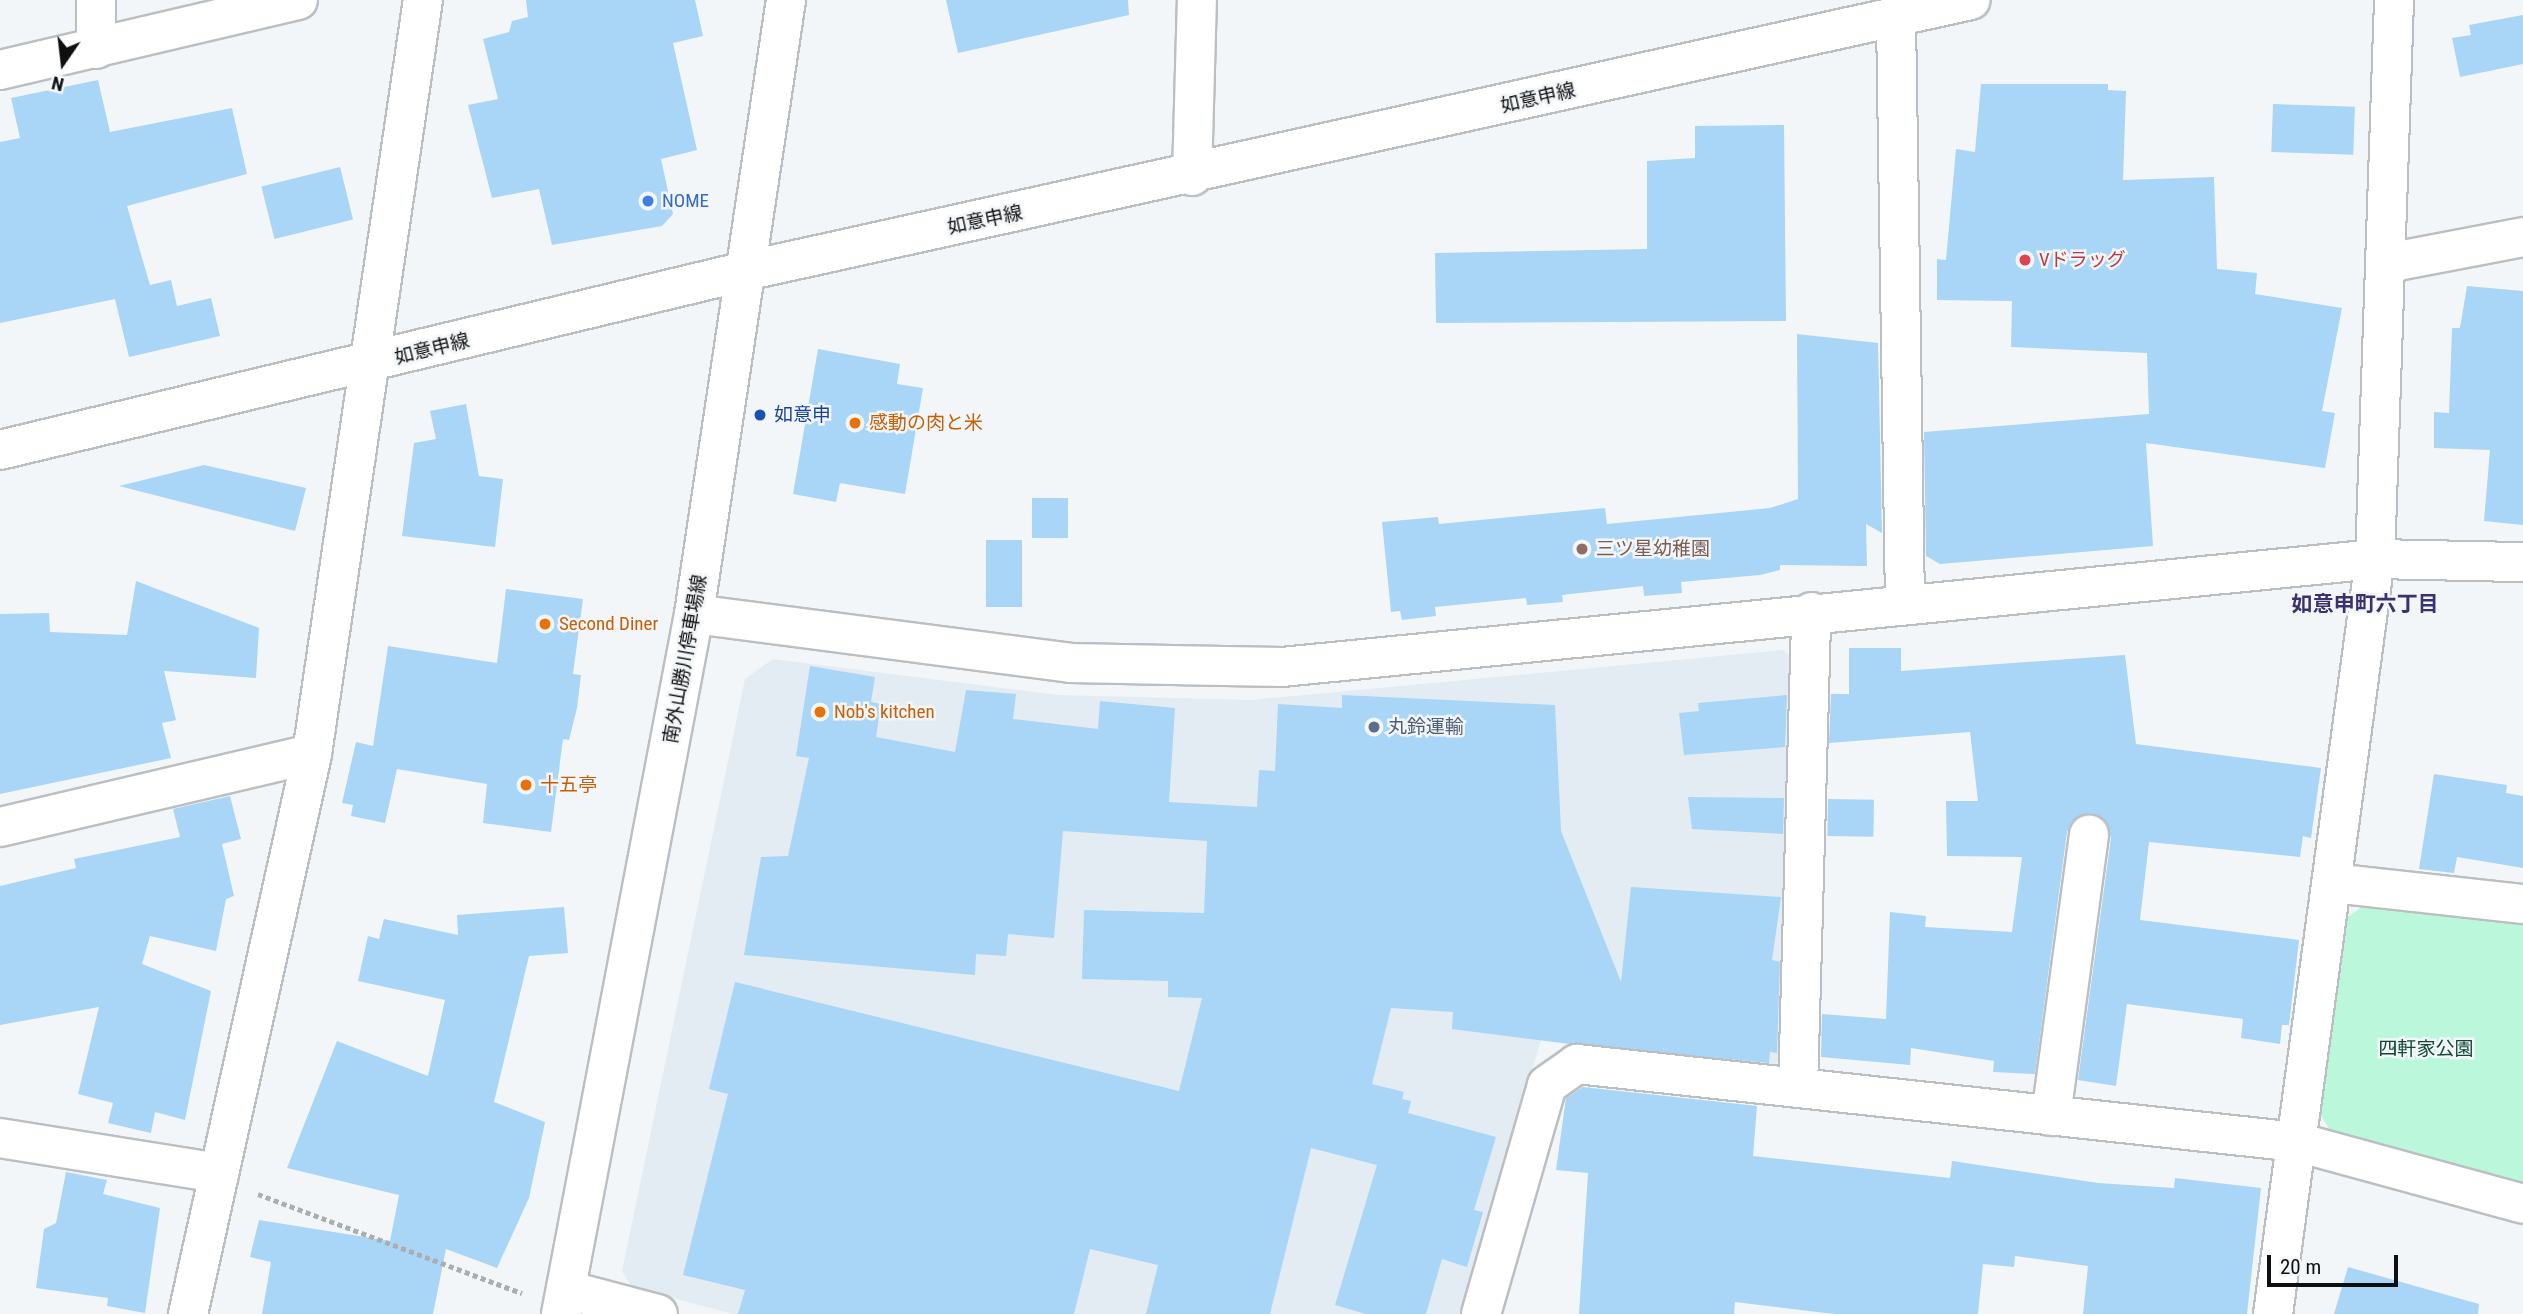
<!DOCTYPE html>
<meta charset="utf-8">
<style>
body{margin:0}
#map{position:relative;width:2523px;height:1314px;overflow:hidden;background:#f3f6f8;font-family:"Roboto Condensed","Noto Sans JP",sans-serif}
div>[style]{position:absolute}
.built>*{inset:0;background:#e2ecf2}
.green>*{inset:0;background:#bbf8db}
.building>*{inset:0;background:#a9d5f6;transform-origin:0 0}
.path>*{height:4.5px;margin-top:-2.25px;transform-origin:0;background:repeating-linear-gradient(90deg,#abaeaf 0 5px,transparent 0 8.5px)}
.roads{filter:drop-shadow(2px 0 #bcbfc1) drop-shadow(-2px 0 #bcbfc1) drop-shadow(0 2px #bcbfc1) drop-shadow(0 -2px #bcbfc1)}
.street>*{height:38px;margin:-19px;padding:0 19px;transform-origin:19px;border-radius:19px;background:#fff}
.secondary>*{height:38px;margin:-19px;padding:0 19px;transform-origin:19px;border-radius:19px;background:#fff}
.dots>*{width:19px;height:19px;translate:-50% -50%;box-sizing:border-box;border:4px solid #f3f6f8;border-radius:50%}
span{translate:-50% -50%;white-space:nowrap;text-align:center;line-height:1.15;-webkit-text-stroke:5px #f3f6f8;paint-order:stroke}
.street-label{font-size:19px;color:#0e0f10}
.shop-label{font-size:19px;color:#366cbe}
.left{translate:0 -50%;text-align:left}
.health-label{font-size:19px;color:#be3a42}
.transit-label{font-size:19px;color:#164399}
.food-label{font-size:19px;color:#c56008}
.education-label{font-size:19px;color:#785e54}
.service-label{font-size:19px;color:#4e5e75}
.park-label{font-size:19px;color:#114834}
.neighbourhood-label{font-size:21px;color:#3a316d;font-weight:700}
.north{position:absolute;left:28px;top:28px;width:70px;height:70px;-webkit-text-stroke:5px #f3f6f8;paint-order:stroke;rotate:194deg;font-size:19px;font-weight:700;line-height:28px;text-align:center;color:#0e0f10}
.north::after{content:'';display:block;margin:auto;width:24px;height:32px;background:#0e0f10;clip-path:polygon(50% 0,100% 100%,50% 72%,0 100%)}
.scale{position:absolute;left:2267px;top:1255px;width:131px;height:32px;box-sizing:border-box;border:4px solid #0e0f10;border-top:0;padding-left:9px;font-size:21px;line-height:24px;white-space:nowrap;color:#0e0f10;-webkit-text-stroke:5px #f3f6f8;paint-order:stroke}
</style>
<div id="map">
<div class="built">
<i style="clip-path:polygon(1783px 650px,1797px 664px,1787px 1053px,1773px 1066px,1541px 1040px,1460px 1314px,733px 1314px,632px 1287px,622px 1271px,745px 679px,773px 659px,1058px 695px,1252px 700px)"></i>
</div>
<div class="green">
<i style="clip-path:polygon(2362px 907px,2523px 925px,2523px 1183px,2331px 1132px,2320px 1114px,2346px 918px)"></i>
</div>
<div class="building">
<i style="clip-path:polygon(526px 0,695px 0,703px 36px,673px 43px,697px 150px,661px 159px,673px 214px,662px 226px,552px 245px,539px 189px,492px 198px,468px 105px,498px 99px,483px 39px,509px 32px,512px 21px,528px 17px)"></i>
<i style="clip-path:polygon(946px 0,1128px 0,1129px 15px,958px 53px)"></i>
<i style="clip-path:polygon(2523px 15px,2523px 64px,2460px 77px,2452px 38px,2471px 35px,2469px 25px)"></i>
<i style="clip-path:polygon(98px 80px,110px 132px,232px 108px,247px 174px,127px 206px,150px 285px,171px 280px,177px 306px,211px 298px,220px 336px,129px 357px,115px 299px,0 323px,0 142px,20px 138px,11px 98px)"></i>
<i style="clip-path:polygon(1981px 84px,2108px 84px,2108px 90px,2126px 91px,2123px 180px,2214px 177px,2217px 269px,2257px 273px,2255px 294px,2342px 308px,2322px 411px,2335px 413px,2325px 468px,2146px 443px,2153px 546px,1940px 564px,1926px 556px,1924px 432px,2149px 414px,2147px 353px,2011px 347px,2012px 301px,1937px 300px,1937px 259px,1946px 260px,1956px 149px,1975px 152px)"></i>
<i style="left:2273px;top:104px;width:82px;height:48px;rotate:2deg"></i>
<i style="clip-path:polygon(1784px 125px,1786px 321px,1436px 323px,1435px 253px,1647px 249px,1647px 161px,1695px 158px,1695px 126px)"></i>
<i style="left:340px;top:167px;width:54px;height:81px;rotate:76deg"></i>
<i style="clip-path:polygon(2467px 286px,2523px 291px,2523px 525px,2484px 521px,2490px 450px,2434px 448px,2434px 412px,2449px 413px,2452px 328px,2460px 328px)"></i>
<i style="clip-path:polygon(1797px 334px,1878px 343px,1882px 533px,1866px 524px,1867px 566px,1780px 565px,1780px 570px,1760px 575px,1681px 582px,1682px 593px,1644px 596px,1643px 586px,1562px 595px,1563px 602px,1527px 605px,1526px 598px,1435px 607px,1436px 616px,1402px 620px,1400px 611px,1391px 612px,1382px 522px,1438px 517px,1439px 524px,1605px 508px,1607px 524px,1770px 508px,1798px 499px)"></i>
<i style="clip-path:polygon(818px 349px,900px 364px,897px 384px,923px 388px,905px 494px,840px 483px,836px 502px,793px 494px)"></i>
<i style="clip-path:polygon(466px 404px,479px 476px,503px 479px,495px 547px,402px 536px,414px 443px,436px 439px,430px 411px)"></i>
<i style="clip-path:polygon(204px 465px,306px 488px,295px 531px,119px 486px)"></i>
<i style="left:1032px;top:498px;width:36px;height:40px"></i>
<i style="left:986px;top:540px;width:36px;height:67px"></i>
<i style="clip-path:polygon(136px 581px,259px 628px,256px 678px,164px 671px,176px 720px,162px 723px,171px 758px,0 794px,0 614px,49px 613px,50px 632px,127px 635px)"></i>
<i style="clip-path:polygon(506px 589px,583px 599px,573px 674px,581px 675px,577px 708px,569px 740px,563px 739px,551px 832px,483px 823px,487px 784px,397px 769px,385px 823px,351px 816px,353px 805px,342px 803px,356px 742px,373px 746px,388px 646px,497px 663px)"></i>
<i style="clip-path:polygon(1849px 648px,1901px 648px,1901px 671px,2125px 655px,2136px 744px,2321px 768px,2311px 838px,2303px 836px,2300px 857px,2149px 842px,2140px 920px,2299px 940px,2289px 1025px,2282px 1025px,2280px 1044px,2241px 1038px,2243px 1019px,2127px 1004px,2116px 1086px,2078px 1080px,2111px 838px,2103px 818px,2091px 813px,2072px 821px,2067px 832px,2035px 1074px,1993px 1072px,1994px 1061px,1911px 1048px,1910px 1065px,1821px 1057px,1822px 1014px,1886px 1019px,1890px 912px,1926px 916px,1925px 927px,2012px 932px,2022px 857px,1947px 856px,1946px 801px,1978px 801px,1970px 732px,1829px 743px,1831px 694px,1849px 694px)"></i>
<i style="clip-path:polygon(810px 666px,875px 677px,871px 702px,881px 704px,876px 737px,955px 752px,966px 690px,1016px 694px,1013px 719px,1098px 729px,1100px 701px,1175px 708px,1169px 802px,1257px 807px,1259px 770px,1275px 771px,1278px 704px,1342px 708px,1342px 695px,1555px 705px,1561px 831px,1621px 982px,1631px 887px,1781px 897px,1772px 960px,1780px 962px,1777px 1053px,1770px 1052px,1769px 1063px,1570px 1044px,1452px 1029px,1453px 1012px,1391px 1008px,1372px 1084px,1404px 1092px,1402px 1099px,1411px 1101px,1408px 1113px,1496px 1137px,1474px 1210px,1483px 1212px,1467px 1267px,1442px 1259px,1426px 1314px,1366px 1314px,1335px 1305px,1377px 1165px,1311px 1148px,1270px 1314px,1146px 1314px,1158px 1265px,1090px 1249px,1074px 1314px,738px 1314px,745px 1290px,683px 1275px,728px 1094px,709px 1089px,735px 982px,1179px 1091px,1202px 998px,1168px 997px,1168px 981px,1082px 979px,1084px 910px,1204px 913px,1207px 841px,1063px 831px,1054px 938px,1008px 934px,1006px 956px,976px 954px,975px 975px,744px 955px,761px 857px,788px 856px,809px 758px,796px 756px)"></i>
<i style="clip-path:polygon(1787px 695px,1785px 747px,1684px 755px,1679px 713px,1699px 711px,1698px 703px)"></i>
<i style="clip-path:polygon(2434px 774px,2507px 785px,2506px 793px,2523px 796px,2523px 868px,2457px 857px,2454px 873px,2419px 869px)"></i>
<i style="clip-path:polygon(230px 796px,241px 839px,222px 844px,234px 896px,226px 899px,216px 951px,150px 936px,142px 964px,211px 991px,185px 1120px,155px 1112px,151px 1133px,108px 1123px,113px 1103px,78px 1094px,99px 1007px,0 1025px,0 886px,76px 868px,74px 859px,180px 837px,173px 809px)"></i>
<i style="clip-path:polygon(1688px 797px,1784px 798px,1783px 834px,1692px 829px)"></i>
<i style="left:1828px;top:799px;width:46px;height:37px;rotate:1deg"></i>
<i style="clip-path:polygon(564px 907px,568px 953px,529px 956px,494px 1102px,545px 1122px,529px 1198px,497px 1268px,446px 1249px,433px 1314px,262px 1314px,271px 1262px,250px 1257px,259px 1220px,390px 1241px,399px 1195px,287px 1168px,337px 1041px,428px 1076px,445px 1000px,358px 981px,368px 936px,379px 939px,384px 919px,458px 935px,457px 915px)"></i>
<i style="clip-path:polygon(1583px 1087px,1757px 1106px,1753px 1156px,1950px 1178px,1952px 1161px,2098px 1183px,2174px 1188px,2175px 1178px,2261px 1188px,2247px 1314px,2083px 1314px,2088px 1266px,2015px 1256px,2014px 1267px,1983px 1264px,1978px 1314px,1834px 1314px,1735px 1302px,1734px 1314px,1579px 1314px,1588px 1173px,1556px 1170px,1566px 1098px)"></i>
<i style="clip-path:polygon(66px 1172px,107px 1180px,103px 1194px,160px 1208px,145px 1313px,107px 1306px,108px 1298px,36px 1288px,44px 1229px,56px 1223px)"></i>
<i style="clip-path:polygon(2348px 1267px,2479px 1304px,2478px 1314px,2334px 1314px)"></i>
</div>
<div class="path">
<i style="left:258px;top:1194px;width:282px;rotate:20.6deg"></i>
</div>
<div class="roads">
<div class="street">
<i style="left:1896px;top:18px;width:583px;rotate:89.12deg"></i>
<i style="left:96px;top:49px;width:49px;rotate:-90deg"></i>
<i style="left:0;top:70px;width:306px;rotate:-13.2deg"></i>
<i style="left:1192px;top:176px;width:176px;rotate:-88.4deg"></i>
<i style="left:2387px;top:263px;width:138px;rotate:-10.8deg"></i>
<i style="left:694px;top:614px;width:380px;rotate:7.4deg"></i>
<i style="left:1071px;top:663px;width:211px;rotate:1.1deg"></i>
<i style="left:1282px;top:667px;width:1098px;rotate:-5.64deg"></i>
<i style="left:2375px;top:559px;width:148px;rotate:1.2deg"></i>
<i style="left:0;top:827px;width:320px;rotate:-13.2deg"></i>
<i style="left:2332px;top:883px;width:192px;rotate:6.3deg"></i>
<i style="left:1798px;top:1088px;width:476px;rotate:-88.4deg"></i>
<i style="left:2051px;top:1116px;width:284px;rotate:-82.3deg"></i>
<i style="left:0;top:1138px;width:222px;rotate:9.1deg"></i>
<i style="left:567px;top:1290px;width:94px;rotate:14.8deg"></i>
<i style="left:188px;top:1314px;width:574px;rotate:-77.51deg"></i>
<i style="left:312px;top:754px;width:762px;rotate:-81.63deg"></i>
<i style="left:1481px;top:1314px;width:238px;rotate:-73.9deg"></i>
<i style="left:1547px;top:1085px;width:37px;rotate:-35deg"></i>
<i style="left:1577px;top:1064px;width:724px;rotate:6.18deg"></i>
<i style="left:2297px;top:1142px;width:234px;rotate:15.3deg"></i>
<i style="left:2273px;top:1314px;width:762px;rotate:-82.31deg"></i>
<i style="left:2375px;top:559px;width:559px;rotate:-88.05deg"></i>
</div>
<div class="secondary">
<i style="left:0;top:450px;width:771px;rotate:-13.5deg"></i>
<i style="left:750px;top:270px;width:1250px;rotate:-12.47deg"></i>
<i style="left:561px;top:1314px;width:713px;rotate:-79.24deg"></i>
<i style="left:694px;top:614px;width:621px;rotate:-81.48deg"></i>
</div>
</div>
<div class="dots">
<i style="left:648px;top:201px;background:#3f7fe0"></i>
<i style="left:2025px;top:260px;background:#e0444e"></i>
<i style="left:760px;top:415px;background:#1a4fb4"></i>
<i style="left:855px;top:423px;background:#e8710a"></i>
<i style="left:1582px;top:549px;background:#8d6e63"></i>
<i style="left:545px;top:624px;background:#e8710a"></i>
<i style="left:820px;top:712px;background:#e8710a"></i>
<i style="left:1374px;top:727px;background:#5c6f8a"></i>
<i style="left:526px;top:785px;background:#e8710a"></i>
</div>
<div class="street-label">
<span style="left:1538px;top:98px;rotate:-13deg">如意申線</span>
<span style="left:985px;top:220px;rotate:-12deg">如意申線</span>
<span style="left:432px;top:349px;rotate:-14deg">如意申線</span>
<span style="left:685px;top:659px;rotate:-80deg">南外山勝川停車場線</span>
</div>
<div class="shop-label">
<span class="left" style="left:662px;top:201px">NOME</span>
</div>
<div class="health-label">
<span class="left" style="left:2039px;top:260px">Vドラッグ</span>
</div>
<div class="transit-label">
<span class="left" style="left:774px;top:415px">如意申</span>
</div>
<div class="food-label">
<span class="left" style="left:869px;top:423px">感動の肉と米</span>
<span class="left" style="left:559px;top:624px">Second Diner</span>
<span class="left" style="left:834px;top:712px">Nob's kitchen</span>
<span class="left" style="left:540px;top:785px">十五亭</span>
</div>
<div class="education-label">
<span class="left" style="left:1596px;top:549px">三ツ星幼稚園</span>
</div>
<div class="service-label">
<span class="left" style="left:1388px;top:727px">丸鈴運輸</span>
</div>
<div class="park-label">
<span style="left:2426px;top:1049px">四軒家公園</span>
</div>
<div class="neighbourhood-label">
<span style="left:2365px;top:604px">如意申町六丁目</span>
</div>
<div class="north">N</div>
<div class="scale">20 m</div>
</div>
